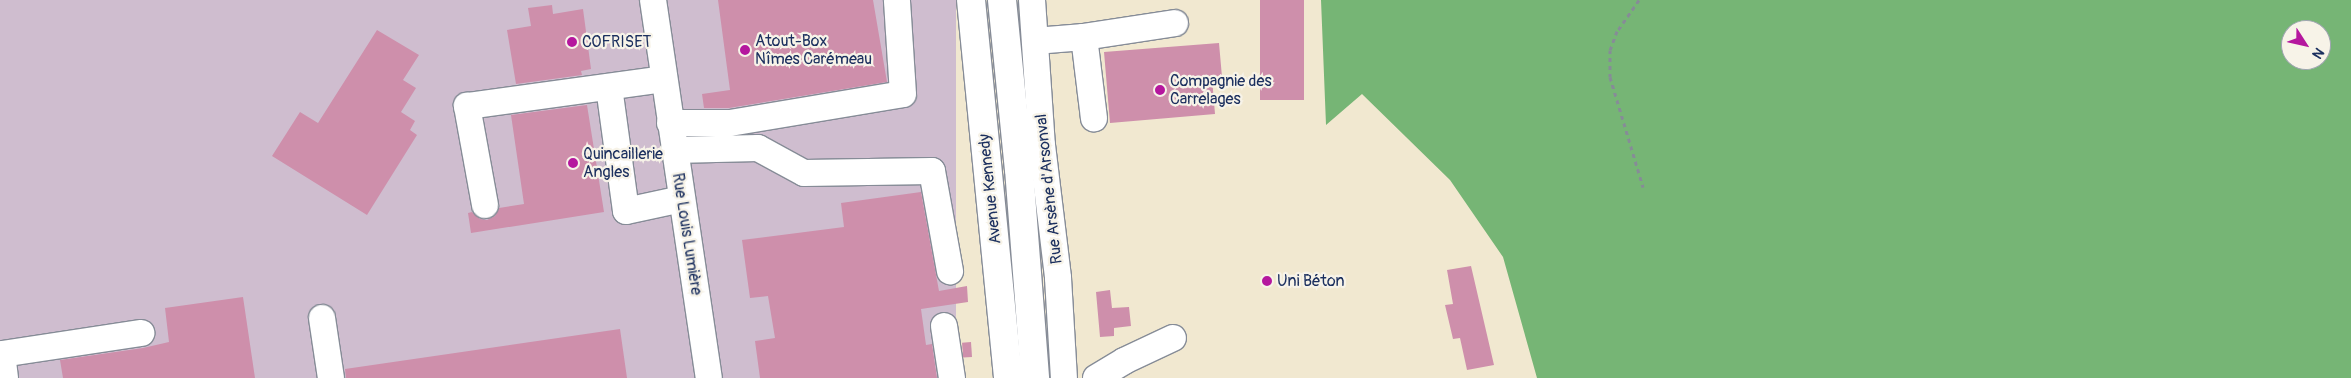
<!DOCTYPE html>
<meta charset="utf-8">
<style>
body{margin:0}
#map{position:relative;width:2351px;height:378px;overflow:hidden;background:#f1e8d0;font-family:Pangolin,sans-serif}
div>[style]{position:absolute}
.industrial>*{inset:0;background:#cfbdcf;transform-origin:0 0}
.forest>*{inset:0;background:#76b575}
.building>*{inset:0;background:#ce8fab;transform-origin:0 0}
.path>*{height:3px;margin-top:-1.5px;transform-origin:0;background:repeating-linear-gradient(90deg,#868c97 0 4px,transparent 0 8px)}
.roads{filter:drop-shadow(1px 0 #868c97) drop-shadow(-1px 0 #868c97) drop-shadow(0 1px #868c97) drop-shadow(0 -1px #868c97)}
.minor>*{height:26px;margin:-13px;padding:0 13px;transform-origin:13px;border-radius:13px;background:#fff}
.major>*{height:28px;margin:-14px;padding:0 14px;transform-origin:14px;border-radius:14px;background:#fff}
.dots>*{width:14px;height:14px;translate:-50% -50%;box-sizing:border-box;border:2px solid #f7f3e8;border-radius:50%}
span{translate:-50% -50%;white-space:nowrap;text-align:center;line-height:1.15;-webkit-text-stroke:4.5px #f7f3e8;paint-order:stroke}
.poi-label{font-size:16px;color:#1b2f5e}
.left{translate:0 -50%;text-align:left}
.street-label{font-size:16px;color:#1b2f5e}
.north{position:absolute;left:2281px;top:20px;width:50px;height:50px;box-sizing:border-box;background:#f7f3e8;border:1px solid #9fa5b1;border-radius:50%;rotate:125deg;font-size:14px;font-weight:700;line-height:20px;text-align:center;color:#1b2f5e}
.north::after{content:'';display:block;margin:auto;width:18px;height:22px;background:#b5179e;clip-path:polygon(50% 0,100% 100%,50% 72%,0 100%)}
</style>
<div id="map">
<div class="industrial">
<i style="left:0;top:0;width:956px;height:378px"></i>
</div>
<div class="forest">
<i style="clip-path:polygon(evenodd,1321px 0,2351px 0,2351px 378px,1537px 378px,1503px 257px,1450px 180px,1362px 94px,1326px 125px,1321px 0,2291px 30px,2321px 30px,2321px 60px,2291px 60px,2291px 30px)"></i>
</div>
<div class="building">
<i style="clip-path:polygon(718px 0,873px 0,887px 82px,729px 108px,704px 108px,702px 94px,730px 90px)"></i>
<i style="left:1260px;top:0;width:44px;height:100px"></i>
<i style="clip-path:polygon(552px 5px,553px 14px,583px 9px,591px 69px,581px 71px,582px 75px,516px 84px,507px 30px,531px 26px,528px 8px)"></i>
<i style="clip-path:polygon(377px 30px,419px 55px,403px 80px,416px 88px,401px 112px,415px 121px,410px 130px,417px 135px,367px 215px,272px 156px,300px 112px,318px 123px)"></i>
<i style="clip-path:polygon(1219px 43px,1222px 77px,1212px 78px,1215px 114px,1110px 123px,1104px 52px)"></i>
<i style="clip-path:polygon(587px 105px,604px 212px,471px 233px,468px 213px,472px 212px,480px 219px,487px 220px,495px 216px,499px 208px,524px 204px,511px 115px)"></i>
<i style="clip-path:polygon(921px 192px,939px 291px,967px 286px,968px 302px,921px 309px,926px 345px,932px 344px,937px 378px,760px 378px,755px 341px,775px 338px,768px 296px,750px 298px,742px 240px,844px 227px,841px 203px)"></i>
<i style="clip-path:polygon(1471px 266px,1494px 365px,1467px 370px,1460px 338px,1453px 339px,1445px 305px,1453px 304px,1447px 270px)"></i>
<i style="clip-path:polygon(1110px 290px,1112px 308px,1129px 307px,1131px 326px,1114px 328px,1114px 336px,1100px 337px,1096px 292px)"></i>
<i style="clip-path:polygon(243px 297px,255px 378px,63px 378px,60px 360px,143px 348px,169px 342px,165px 308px)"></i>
<i style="clip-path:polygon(620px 329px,627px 378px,346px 378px,345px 369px)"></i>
<i style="left:971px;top:342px;width:15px;height:9px;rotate:86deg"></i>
</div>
<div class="path">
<i style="left:1639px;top:0;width:38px;rotate:125deg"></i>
<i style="left:1617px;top:31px;width:20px;rotate:110deg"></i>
<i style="left:1610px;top:50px;width:27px;rotate:90deg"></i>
<i style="left:1610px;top:77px;width:115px;rotate:73.3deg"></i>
</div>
<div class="roads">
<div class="minor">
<i style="left:653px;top:0;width:382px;rotate:81.6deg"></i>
<i style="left:1032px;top:0;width:145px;rotate:86.1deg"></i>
<i style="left:1042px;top:145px;width:134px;rotate:83.1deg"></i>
<i style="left:1058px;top:278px;width:100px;rotate:86.6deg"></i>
<i style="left:1084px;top:37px;width:82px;rotate:83deg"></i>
<i style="left:1035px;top:41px;width:49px;rotate:-4.7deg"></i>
<i style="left:1084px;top:37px;width:92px;rotate:-8.7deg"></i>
<i style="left:609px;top:87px;width:125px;rotate:82.2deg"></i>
<i style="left:626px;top:211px;width:57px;rotate:-12.1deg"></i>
<i style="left:670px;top:123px;width:60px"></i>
<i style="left:730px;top:123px;width:175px;rotate:-9.5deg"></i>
<i style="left:903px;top:94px;width:94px;rotate:-93.7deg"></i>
<i style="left:674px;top:150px;width:84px;rotate:-1.4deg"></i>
<i style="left:758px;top:148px;width:52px;rotate:28.5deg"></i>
<i style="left:804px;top:173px;width:128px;rotate:-0.9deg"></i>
<i style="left:932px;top:171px;width:102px;rotate:79.8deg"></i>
<i style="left:485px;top:205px;width:101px;rotate:-100.3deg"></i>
<i style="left:467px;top:106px;width:198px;rotate:-7.8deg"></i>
<i style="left:322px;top:318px;width:61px;rotate:81.5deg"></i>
<i style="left:944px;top:326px;width:53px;rotate:81.3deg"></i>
<i style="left:5px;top:378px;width:24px;rotate:-97deg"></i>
<i style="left:2px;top:354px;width:141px;rotate:-8.6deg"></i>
<i style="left:1096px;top:378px;width:33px;rotate:-31deg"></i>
<i style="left:1124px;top:361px;width:54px;rotate:-25.1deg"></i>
</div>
<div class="major">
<i style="left:971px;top:0;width:380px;rotate:84.4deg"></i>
<i style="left:1002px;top:0;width:170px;rotate:84.3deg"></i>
<i style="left:1019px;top:169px;width:210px;rotate:85.6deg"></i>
</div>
</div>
<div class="dots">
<i style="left:572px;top:42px;background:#b5179e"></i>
<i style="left:745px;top:50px;background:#b5179e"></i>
<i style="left:1160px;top:90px;background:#b5179e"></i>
<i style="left:573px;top:163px;background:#b5179e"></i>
<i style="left:1267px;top:281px;background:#b5179e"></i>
</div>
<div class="poi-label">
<span class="left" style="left:755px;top:50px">Atout-Box<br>Nîmes Carémeau</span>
<span class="left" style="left:582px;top:42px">COFRISET</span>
<span class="left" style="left:1170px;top:90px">Compagnie des<br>Carrelages</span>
<span class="left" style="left:583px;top:163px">Quincaillerie<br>Angles</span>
<span class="left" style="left:1277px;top:281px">Uni Béton</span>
</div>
<div class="street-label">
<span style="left:990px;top:189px;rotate:-96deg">Avenue Kennedy</span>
<span style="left:1049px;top:189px;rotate:-96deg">Rue Arsène d'Arsonval</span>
<span style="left:687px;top:234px;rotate:81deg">Rue Louis Lumière</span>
</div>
<div class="north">N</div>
</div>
